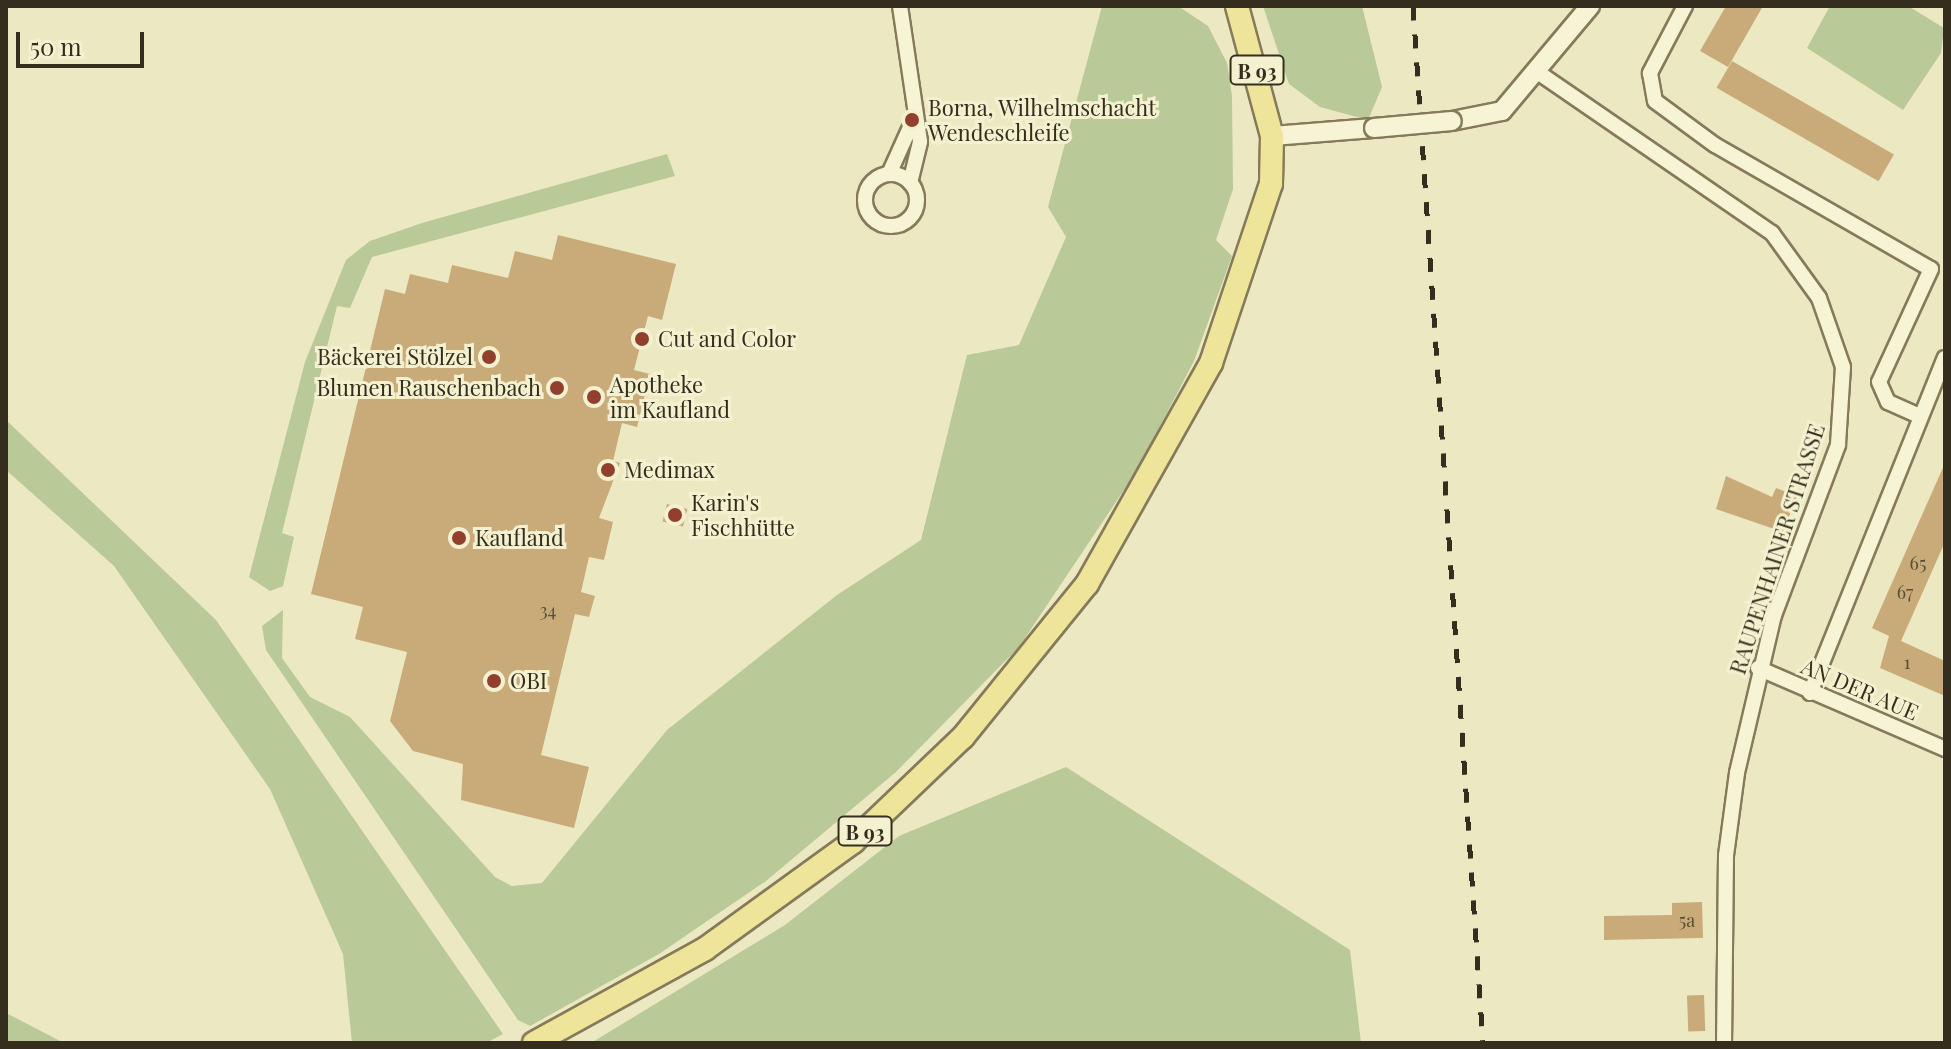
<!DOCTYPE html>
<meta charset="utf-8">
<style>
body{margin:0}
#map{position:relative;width:1951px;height:1049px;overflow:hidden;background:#ece8c2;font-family:"Playfair Display",serif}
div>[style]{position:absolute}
.green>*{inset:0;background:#b9c997}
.building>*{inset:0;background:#c9ab7a;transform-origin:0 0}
.roads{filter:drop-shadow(2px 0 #857a5a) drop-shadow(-2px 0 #857a5a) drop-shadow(0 2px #857a5a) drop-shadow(0 -2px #857a5a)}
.minor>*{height:14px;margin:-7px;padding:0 7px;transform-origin:7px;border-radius:7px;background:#f7f4d5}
.minor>.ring{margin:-7px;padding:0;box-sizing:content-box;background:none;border:14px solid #f7f4d5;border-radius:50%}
.tertiary>*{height:18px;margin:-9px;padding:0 9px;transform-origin:9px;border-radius:9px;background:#f7f4d5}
.primary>*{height:22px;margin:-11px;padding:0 11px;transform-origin:11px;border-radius:11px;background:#eee59b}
.rail>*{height:5px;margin-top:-2.5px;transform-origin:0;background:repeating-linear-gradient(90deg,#352e1e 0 14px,transparent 0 28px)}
.bridges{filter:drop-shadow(2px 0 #857a5a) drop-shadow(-2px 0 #857a5a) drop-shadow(0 2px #857a5a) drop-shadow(0 -2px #857a5a)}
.tertiary-bridge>*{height:18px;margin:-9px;padding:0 9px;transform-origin:9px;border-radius:9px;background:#f7f4d5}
.dots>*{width:22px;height:22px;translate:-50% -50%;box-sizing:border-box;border:4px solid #f4f1d1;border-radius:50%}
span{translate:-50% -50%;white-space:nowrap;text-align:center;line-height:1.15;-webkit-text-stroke:6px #f4f1d1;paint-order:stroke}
.number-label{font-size:18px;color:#5a4d35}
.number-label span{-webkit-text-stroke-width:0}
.shield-label span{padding:2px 6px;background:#f4f1d1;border:2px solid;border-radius:6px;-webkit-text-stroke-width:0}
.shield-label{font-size:20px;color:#352e1e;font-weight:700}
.poi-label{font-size:22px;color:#352e1e}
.left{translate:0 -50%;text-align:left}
.right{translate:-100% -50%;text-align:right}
.street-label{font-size:22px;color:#352e1e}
.frame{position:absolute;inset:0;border:8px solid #352e1e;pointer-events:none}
.scale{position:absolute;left:16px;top:32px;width:128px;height:36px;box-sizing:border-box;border:4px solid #352e1e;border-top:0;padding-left:10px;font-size:24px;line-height:28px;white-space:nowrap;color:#352e1e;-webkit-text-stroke:6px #f4f1d1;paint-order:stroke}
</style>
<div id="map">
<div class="green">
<i style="clip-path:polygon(1102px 6px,1178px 6px,1208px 26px,1227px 63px,1232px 96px,1233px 189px,1216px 240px,1232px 256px,1194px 361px,1136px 472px,1019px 647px,896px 772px,766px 881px,659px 954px,530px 1026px,518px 1020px,266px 650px,262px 626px,283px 610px,282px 658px,310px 697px,350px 717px,495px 877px,512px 886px,542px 883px,667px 730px,837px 595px,921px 540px,967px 355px,1019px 345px,1066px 237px,1048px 207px)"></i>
<i style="clip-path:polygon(1263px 6px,1362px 6px,1382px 87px,1368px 120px,1320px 107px,1289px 84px)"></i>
<i style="clip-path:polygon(1830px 6px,1908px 6px,1944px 28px,1941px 53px,1903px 110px,1807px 48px)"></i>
<i style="clip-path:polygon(667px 154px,675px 176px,372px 257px,350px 308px,337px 306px,282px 533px,294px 537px,283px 586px,270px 591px,249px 577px,305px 362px,346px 260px,370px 241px,422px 223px)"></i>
<i style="clip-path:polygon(6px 420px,216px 620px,503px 1034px,486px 1043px,352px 1043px,343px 954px,270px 789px,114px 566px,6px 470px)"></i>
<i style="clip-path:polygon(1066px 767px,1350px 950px,1361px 1043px,591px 1043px,785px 925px,899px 836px)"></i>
<i style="clip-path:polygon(6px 1013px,64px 1043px,6px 1043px)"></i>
</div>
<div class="building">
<i style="clip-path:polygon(1726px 6px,1763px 6px,1728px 67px,1700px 51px)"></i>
<i style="left:1732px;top:61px;width:187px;height:31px;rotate:30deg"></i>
<i style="clip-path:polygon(558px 235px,676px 264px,662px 320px,648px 316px,634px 370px,650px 374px,637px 427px,622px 423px,613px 461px,620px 463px,599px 518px,613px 522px,604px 560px,589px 557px,581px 592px,595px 596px,589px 617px,575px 614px,541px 755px,589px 767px,574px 828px,461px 800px,463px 764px,413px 751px,390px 721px,407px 652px,355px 639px,363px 607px,311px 594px,385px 289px,405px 294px,410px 274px,448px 283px,452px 265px,508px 278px,515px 251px,552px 260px)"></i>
<i style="clip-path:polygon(1945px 463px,1945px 542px,1901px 641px,1945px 661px,1945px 696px,1880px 668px,1889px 636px,1872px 628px)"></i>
<i style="clip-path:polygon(1726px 476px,1772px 497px,1776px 488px,1797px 496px,1783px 532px,1716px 509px)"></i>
<i style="left:667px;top:504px;width:21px;height:18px;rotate:14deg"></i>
<i style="clip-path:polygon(1702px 902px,1703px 938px,1604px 940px,1604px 916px,1672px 915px,1672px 903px)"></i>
<i style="left:1704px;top:995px;width:36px;height:17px;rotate:88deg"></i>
</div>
<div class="roads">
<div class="minor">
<i style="left:900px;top:6px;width:137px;rotate:81.6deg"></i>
<i style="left:920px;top:142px;width:42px;rotate:103.7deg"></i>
<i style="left:1685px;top:6px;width:76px;rotate:117.6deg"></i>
<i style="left:1650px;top:73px;width:28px;rotate:80deg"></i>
<i style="left:1655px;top:101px;width:74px;rotate:36.3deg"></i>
<i style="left:1715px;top:145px;width:249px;rotate:29.9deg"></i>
<i style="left:1931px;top:269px;width:124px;rotate:114.7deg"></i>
<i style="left:1879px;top:382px;width:22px;rotate:66deg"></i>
<i style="left:1888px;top:402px;width:35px;rotate:24deg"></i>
<i style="left:1539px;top:73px;width:283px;rotate:34.5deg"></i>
<i style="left:1772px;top:233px;width:80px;rotate:54.1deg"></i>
<i style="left:1819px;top:298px;width:73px;rotate:70.8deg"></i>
<i style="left:1843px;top:367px;width:78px;rotate:93.7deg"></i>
<i style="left:1838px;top:445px;width:182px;rotate:110.6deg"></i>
<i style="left:1774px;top:615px;width:162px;rotate:103.2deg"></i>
<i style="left:1737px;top:773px;width:83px;rotate:97.6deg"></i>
<i style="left:1726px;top:855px;width:188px;rotate:90.6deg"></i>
<i style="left:889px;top:174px;width:56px;rotate:-65.7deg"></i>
<i class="ring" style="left:865px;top:174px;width:38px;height:38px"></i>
<i style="left:1758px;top:668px;width:204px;rotate:23.4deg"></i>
<i style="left:1810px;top:693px;width:361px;rotate:-68.1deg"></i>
</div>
<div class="tertiary">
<i style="left:1452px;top:121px;width:51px;rotate:-11.3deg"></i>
<i style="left:1502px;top:111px;width:137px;rotate:-50deg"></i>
<i style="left:1272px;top:136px;width:102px;rotate:-4.5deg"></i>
</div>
<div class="primary">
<i style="left:534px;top:1043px;width:195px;rotate:-28.8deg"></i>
<i style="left:705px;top:949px;width:183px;rotate:-35.9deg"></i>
<i style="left:853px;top:842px;width:152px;rotate:-43.7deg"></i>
<i style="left:963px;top:737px;width:197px;rotate:-51deg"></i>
<i style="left:1087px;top:584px;width:253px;rotate:-60.7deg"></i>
<i style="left:1211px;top:363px;width:189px;rotate:-71.5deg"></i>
<i style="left:1271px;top:184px;width:48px;rotate:-88.8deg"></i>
<i style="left:1272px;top:136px;width:135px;rotate:-105.1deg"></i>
</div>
</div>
<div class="rail">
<i style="left:1413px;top:6px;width:1039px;rotate:86.14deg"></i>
</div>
<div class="bridges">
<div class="tertiary-bridge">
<i style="left:1374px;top:128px;width:78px;rotate:-5.1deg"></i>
</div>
</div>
<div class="dots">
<i style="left:912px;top:120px;background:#92402d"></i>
<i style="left:642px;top:339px;background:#92402d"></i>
<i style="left:489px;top:357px;background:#92402d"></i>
<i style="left:557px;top:388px;background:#92402d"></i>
<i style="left:594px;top:397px;background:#92402d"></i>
<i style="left:608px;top:470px;background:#92402d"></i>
<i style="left:675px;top:515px;background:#92402d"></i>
<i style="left:459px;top:538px;background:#92402d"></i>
<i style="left:494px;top:681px;background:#92402d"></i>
</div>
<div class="number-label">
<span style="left:1918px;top:563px">65</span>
<span style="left:1905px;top:592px">67</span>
<span style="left:548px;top:610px">34</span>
<span style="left:1907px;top:662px">1</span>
<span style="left:1687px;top:920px">5a</span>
</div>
<div class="shield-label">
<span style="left:1257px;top:70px">B 93</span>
<span style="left:865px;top:831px">B 93</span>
</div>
<div class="poi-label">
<span class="left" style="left:928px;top:120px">Borna, Wilhelmschacht<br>Wendeschleife</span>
<span class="left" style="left:658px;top:339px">Cut and Color</span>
<span class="right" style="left:473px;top:357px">Bäckerei Stölzel</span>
<span class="left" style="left:610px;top:397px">Apotheke<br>im Kaufland</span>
<span class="right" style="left:541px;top:388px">Blumen Rauschenbach</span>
<span class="left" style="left:624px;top:470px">Medimax</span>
<span class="left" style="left:691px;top:515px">Karin's<br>Fischhütte</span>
<span class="left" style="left:475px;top:538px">Kaufland</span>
<span class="left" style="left:510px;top:681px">OBI</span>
</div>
<div class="street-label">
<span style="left:1777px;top:549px;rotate:-72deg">RAUPENHAINER STRASSE</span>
<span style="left:1860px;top:689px;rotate:23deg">AN DER AUE</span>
</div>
<div class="frame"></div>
<div class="scale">50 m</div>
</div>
